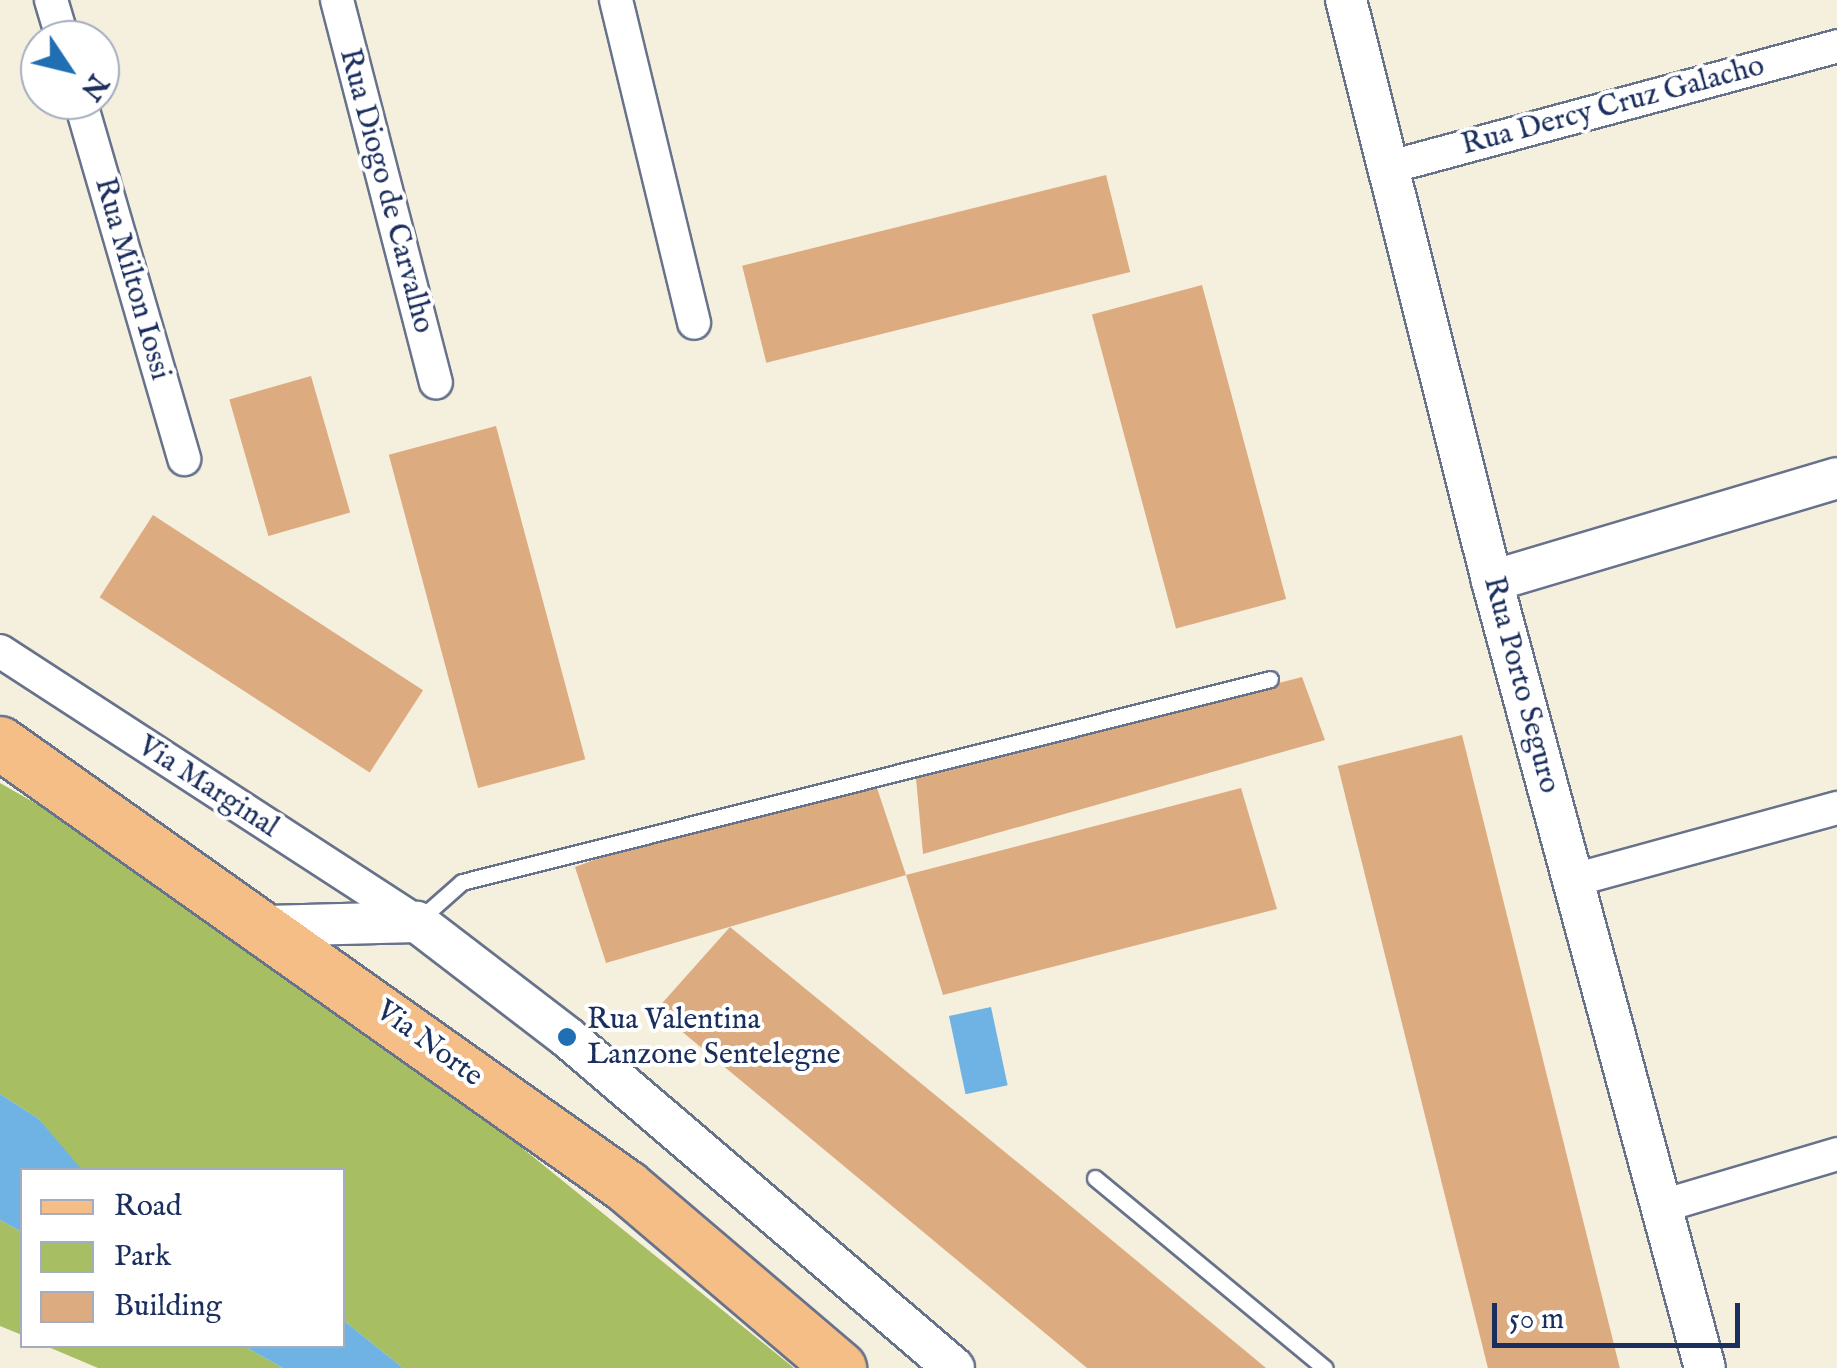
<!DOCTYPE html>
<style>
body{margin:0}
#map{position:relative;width:1837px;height:1368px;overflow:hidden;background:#f5efde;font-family:"IM FELL English",serif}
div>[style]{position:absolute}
.green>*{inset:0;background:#a8be63}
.water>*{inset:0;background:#6fb3e5;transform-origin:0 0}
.building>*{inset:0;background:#ddab80;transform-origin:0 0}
.roads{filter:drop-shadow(2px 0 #67728b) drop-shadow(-2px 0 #67728b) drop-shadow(0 2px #67728b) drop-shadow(0 -2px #67728b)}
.service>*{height:15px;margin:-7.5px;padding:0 7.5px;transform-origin:7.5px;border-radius:7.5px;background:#fff}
.minor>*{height:32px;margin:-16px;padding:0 16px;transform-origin:16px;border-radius:16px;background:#fff}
.tertiary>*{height:40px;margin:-20px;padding:0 20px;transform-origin:20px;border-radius:20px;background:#fff}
.primary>*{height:52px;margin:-26px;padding:0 26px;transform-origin:26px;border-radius:26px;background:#f6be87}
.dots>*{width:28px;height:28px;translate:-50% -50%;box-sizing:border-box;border:5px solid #fff;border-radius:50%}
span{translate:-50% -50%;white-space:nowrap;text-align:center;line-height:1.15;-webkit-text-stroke:8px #fff;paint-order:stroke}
.street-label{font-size:30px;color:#1b2f5e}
.poi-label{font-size:30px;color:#1b2f5e}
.left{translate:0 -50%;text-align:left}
.legend{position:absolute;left:20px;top:1168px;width:325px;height:180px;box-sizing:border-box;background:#fff;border:2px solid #a4acbf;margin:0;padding:12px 18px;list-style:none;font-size:30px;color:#1b2f5e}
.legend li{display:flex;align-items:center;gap:20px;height:50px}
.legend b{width:50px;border:2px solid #a4acbf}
.north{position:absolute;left:20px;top:20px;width:100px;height:100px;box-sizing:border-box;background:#fff;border:2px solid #a4acbf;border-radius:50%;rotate:125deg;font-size:28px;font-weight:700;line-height:40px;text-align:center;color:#1b2f5e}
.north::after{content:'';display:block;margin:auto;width:35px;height:45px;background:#1f6fb2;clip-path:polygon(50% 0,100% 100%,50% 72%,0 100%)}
.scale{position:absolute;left:1492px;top:1303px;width:248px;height:45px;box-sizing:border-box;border:5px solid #1b2f5e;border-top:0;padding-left:12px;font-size:30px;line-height:35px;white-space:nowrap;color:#1b2f5e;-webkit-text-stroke:8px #fff;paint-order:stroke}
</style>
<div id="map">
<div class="green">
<i style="clip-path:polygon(0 783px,171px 881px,343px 1003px,794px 1368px,403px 1368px,343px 1320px,342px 1170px,78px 1168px,39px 1119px,0 1094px)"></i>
<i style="clip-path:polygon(0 1220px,22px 1232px,22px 1335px,0 1326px)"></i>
<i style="clip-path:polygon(46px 1346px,244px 1346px,283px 1368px,98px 1368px)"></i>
</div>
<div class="water">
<i style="left:991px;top:1007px;width:80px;height:43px;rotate:78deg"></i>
<i style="clip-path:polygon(0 1094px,39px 1119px,82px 1170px,22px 1170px,22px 1232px,0 1220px)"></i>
<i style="clip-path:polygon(343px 1320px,403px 1368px,283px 1368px,244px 1346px,342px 1346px)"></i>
</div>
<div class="building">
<i style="left:1106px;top:175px;width:100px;height:375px;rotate:76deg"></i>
<i style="left:1202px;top:285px;width:325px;height:114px;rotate:75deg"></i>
<i style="left:311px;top:376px;width:142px;height:85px;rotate:74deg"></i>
<i style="left:496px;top:426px;width:345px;height:111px;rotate:75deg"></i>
<i style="left:153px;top:515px;width:322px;height:98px;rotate:33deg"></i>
<i style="clip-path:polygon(1302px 677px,1325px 740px,923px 854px,916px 778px)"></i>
<i style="left:1462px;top:735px;width:654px;height:128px;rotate:76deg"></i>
<i style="clip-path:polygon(877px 788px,906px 875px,1241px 788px,1277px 909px,943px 995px,906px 875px,606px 963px,575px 867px,626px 848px)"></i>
<i style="clip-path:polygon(730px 927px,1055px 1193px,1266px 1368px,1087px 1368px,656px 1010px)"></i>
</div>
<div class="roads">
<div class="service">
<i style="left:420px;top:919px;width:56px;rotate:-41.4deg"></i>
<i style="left:462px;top:882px;width:833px;rotate:-14.1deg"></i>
<i style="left:1095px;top:1178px;width:298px;rotate:39.6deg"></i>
</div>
<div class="minor">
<i style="left:51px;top:0;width:42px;rotate:73.3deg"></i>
<i style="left:337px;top:0;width:395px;rotate:75.5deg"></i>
<i style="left:616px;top:0;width:332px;rotate:76.4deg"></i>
<i style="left:80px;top:100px;width:374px;rotate:73.8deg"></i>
<i style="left:1390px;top:167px;width:463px;rotate:-15.1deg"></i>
<i style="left:0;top:651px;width:497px;rotate:33deg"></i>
<i style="left:1574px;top:880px;width:273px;rotate:-15.3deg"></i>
<i style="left:1662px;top:1206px;width:183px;rotate:-16.5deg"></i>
</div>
<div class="tertiary">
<i style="left:1346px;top:0;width:599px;rotate:75.89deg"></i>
<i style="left:1492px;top:581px;width:815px;rotate:74.86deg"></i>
<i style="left:1492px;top:581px;width:360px;rotate:-16.6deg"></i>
<i style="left:266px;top:926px;width:151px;rotate:-1.5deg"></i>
<i style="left:417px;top:922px;width:189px;rotate:37.5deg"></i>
<i style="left:567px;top:1037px;width:509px;rotate:40.54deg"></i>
</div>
<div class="primary">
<i style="left:0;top:743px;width:768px;rotate:35.3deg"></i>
<i style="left:627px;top:1187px;width:280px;rotate:40.4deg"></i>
</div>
</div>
<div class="dots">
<i style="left:567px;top:1037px;background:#1f6fb2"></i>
</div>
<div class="street-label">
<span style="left:1613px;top:106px;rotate:-15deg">Rua Dercy Cruz Galacho</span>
<span style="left:386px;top:191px;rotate:75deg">Rua Diogo de Carvalho</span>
<span style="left:132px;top:279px;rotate:74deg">Rua Milton Iossi</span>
<span style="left:1521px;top:685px;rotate:75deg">Rua Porto Seguro</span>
<span style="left:208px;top:787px;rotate:33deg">Via Marginal</span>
<span style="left:429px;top:1044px;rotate:36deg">Via Norte</span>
</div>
<div class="poi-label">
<span class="left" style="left:587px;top:1037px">Rua Valentina<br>Lanzone Sentelegne</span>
</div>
<ul class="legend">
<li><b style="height:12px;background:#f6be87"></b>Road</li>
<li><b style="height:28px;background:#a8be63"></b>Park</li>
<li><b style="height:28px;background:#ddab80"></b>Building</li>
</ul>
<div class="north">N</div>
<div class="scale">50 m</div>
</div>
